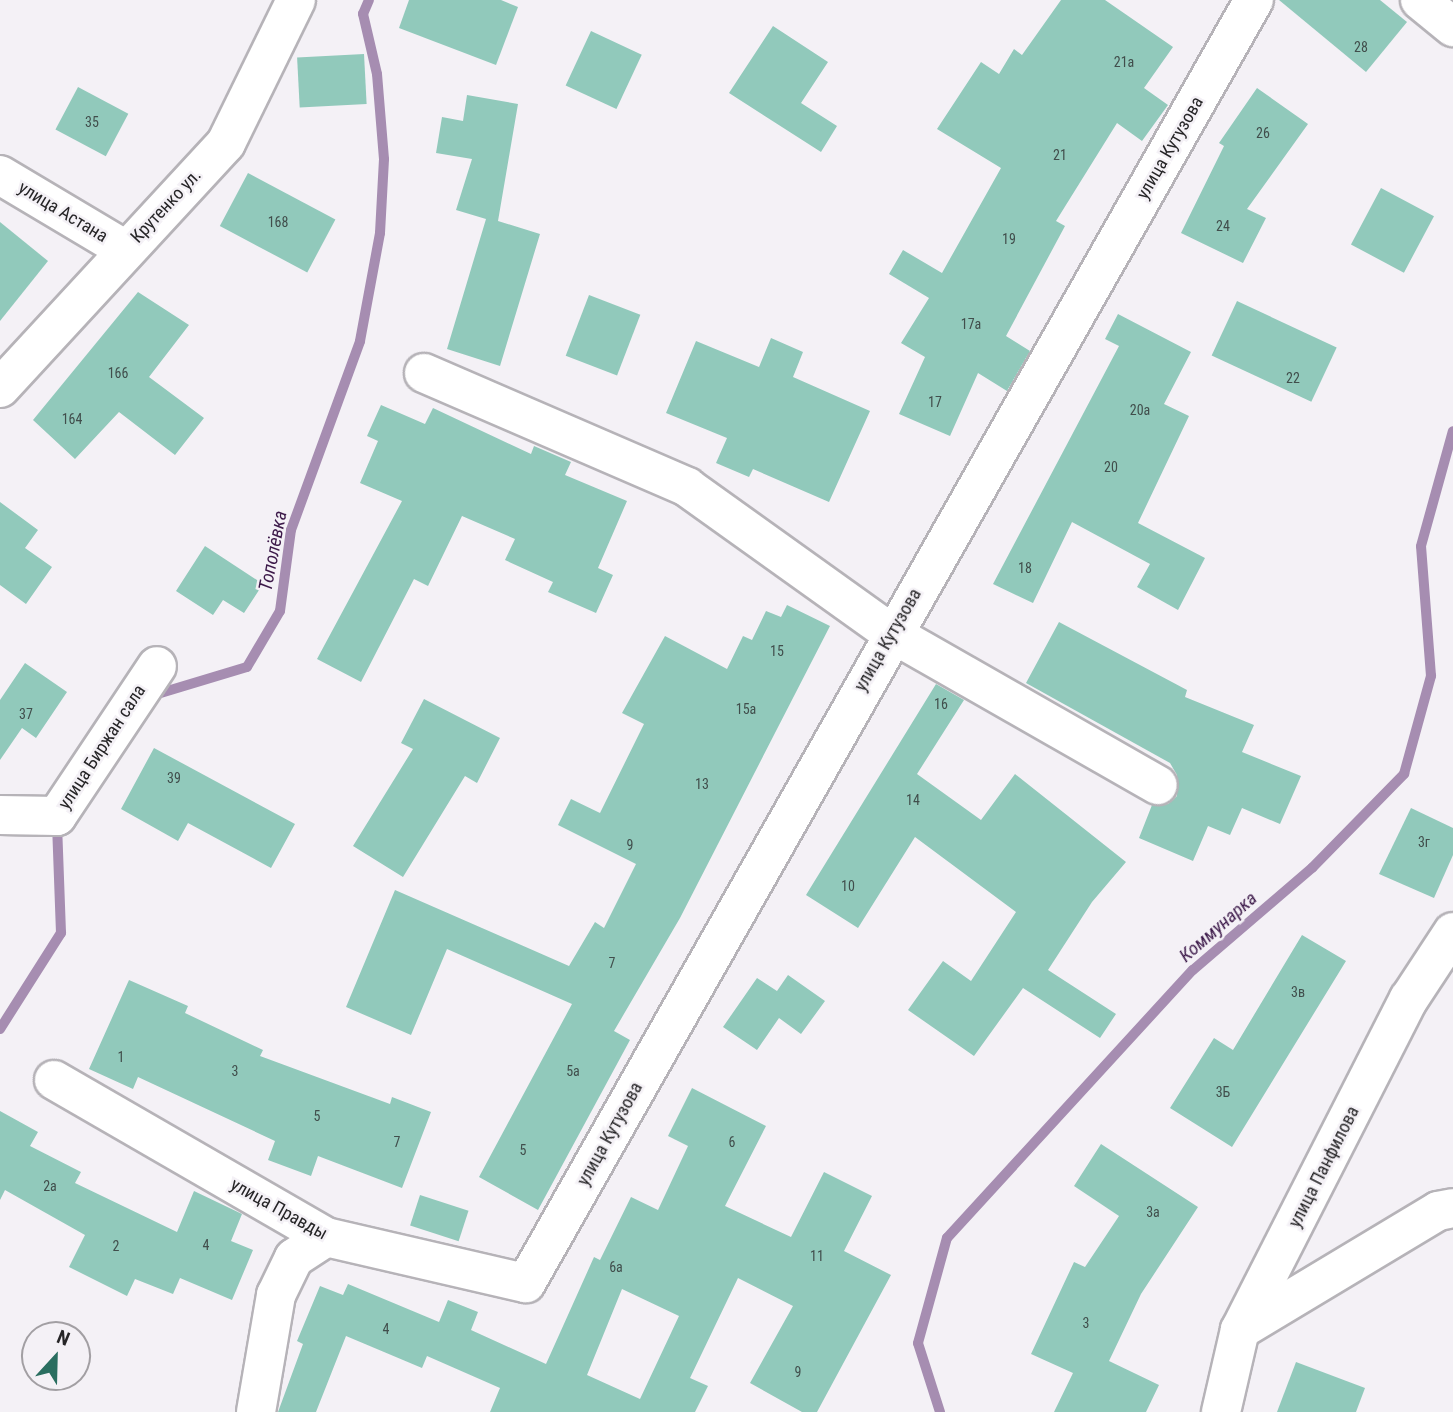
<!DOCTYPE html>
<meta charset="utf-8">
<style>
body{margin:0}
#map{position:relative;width:1453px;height:1412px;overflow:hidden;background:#f4f1f6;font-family:"Roboto Condensed",sans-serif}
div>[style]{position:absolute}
.stream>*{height:10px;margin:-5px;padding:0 5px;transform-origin:5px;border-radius:5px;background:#a68db1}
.building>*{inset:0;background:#91c9bb;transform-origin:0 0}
.roads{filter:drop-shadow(2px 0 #b6b3b8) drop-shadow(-2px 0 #b6b3b8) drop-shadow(0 2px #b6b3b8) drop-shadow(0 -2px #b6b3b8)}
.minor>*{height:38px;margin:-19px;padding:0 19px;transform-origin:19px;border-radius:19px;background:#fff}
span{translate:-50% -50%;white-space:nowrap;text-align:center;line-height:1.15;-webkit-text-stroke:5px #f4f1f6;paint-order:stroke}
.number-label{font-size:14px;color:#414e4c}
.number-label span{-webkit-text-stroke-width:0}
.street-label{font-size:18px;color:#262527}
.water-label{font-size:19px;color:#3c1949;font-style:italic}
.north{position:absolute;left:21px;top:1321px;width:70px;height:70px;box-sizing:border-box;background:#f4f1f6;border:2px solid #a29fa3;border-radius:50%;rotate:22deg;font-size:19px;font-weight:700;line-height:28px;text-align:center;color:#262527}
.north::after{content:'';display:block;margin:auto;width:24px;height:32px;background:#2a6e60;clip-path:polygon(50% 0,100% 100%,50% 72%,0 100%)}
</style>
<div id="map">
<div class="stream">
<i style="left:154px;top:695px;width:97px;rotate:-16.8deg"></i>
<i style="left:247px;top:667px;width:65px;rotate:-59.5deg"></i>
<i style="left:280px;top:611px;width:82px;rotate:-82.3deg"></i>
<i style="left:291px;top:530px;width:201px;rotate:-69.9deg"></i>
<i style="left:360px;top:341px;width:110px;rotate:-79.5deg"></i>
<i style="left:380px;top:233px;width:74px;rotate:-86.9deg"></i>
<i style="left:384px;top:159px;width:85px;rotate:-94.7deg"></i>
<i style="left:377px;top:74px;width:62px;rotate:-103.1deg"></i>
<i style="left:363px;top:14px;width:15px;rotate:-67deg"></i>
<i style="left:0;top:1029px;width:114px;rotate:-57.6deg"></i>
<i style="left:61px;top:933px;width:110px;rotate:-92.1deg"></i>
<i style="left:940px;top:1412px;width:72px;rotate:-107.7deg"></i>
<i style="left:918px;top:1343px;width:109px;rotate:-74.6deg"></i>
<i style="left:947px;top:1238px;width:364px;rotate:-47.5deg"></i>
<i style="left:1193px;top:970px;width:157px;rotate:-40.6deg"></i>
<i style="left:1312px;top:868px;width:132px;rotate:-45.6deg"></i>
<i style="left:1404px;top:774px;width:102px;rotate:-74.6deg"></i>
<i style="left:1431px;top:676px;width:130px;rotate:-94.4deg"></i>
<i style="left:1421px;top:546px;width:119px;rotate:-74.5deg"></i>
</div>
<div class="building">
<i style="clip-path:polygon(409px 0,501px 0,518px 7px,496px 65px,399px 28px)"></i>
<i style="clip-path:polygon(1061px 0,1105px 0,1173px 47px,1144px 88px,1168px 105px,1142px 141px,1117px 123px,1056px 221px,1065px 226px,1006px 336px,1030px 351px,1007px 391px,978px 373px,950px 436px,899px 414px,925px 357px,901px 343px,929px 298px,889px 274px,903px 250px,942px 273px,1001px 168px,937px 129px,981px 62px,999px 74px,1014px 49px,1022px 55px)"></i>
<i style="clip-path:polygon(1279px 0,1380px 0,1407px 22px,1366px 72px)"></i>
<i style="clip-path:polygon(773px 26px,828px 62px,801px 103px,837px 126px,821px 152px,729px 93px)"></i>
<i style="left:591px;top:31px;width:56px;height:60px;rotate:25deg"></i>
<i style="left:364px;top:54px;width:50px;height:67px;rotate:87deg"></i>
<i style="left:78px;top:87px;width:57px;height:48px;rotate:28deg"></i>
<i style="clip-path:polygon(1257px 88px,1308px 124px,1247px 209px,1266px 218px,1243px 263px,1181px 233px,1224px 146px,1219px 143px)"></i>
<i style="clip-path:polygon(467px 95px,518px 104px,498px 221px,540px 234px,500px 366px,447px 349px,486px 219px,456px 210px,472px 159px,436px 153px,442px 117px,463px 121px)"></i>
<i style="left:248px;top:173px;width:99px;height:60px;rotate:28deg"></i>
<i style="left:1381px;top:188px;width:60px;height:64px;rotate:28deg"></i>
<i style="clip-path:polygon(0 222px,48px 261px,0 321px)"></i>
<i style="clip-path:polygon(138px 292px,189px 325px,149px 377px,204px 418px,175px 455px,119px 412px,75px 459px,33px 420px)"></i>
<i style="left:589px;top:295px;width:55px;height:65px;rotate:21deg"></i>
<i style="left:1237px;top:301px;width:110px;height:60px;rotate:25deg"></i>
<i style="clip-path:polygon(1118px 314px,1191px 352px,1164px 404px,1189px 416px,1138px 523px,1205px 558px,1178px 610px,1137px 587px,1150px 564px,1072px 522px,1033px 603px,993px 584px,1119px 346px,1105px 339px)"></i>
<i style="clip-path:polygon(771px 338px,803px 352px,793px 377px,870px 411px,829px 502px,753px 469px,749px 477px,716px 463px,727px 438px,666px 413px,696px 341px,759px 367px)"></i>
<i style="clip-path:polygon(381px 405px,425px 424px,433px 408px,531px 454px,534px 446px,571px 462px,565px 475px,627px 501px,598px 568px,613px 575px,596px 613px,548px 592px,553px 582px,505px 560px,515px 539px,462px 516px,428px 586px,414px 579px,361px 682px,317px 659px,402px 501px,360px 483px,378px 441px,367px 436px)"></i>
<i style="clip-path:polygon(0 502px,38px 530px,25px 548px,52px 567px,26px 604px,0 585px)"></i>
<i style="clip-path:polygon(205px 546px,263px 584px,244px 613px,223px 600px,213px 615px,176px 591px)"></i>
<i style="clip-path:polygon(787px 605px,830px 626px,680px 918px,614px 1031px,630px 1040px,538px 1210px,479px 1177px,572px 1004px,447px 949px,411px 1035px,346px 1007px,395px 890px,569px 966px,595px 922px,604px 928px,636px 864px,558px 825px,571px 799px,600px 813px,644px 724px,622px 713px,665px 636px,727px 669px,743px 636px,752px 640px,766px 611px,781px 617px)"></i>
<i style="clip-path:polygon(1059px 622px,1187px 690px,1185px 697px,1254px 725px,1242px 752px,1301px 776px,1280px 824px,1242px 808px,1230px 835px,1208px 826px,1193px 861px,1139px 838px,1152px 805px,1168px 804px,1177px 796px,1177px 775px,1170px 763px,1026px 683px)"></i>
<i style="clip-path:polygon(25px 663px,67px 692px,36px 738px,22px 728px,0 760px,0 700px)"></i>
<i style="clip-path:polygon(936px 684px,964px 700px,917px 774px,981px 820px,1015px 774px,1126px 862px,1092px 902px,1048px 970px,1116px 1014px,1100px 1038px,1023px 988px,974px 1056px,908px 1010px,943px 961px,971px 981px,1016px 912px,915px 837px,858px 928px,806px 895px)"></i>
<i style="clip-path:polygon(424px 699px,500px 738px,477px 783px,465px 776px,403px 877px,353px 846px,413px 749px,401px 743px)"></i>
<i style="clip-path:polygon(154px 748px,295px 824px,271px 868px,188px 823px,178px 841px,121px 809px)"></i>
<i style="clip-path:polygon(1411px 808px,1453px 828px,1453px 855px,1434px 898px,1379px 874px)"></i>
<i style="clip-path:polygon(1302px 935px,1346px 961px,1232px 1147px,1170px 1108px,1214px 1038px,1233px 1050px)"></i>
<i style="clip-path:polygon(788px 975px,825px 1001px,801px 1034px,779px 1018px,757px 1050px,723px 1027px,757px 978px,777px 991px)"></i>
<i style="clip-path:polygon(129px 980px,188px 1006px,185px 1013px,263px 1050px,260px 1056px,390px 1104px,392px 1097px,431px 1112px,402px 1188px,318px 1156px,311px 1176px,268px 1160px,275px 1141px,138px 1077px,133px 1089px,89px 1069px)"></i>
<i style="clip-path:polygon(evenodd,692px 1088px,766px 1126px,725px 1206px,791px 1237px,824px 1172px,872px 1196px,844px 1251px,891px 1275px,817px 1412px,802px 1412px,750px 1383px,793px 1306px,738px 1278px,690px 1378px,708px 1386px,695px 1412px,490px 1412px,500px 1388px,427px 1356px,422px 1368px,346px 1336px,316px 1412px,278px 1412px,303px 1344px,297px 1341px,320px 1286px,343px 1295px,348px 1284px,439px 1322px,448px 1300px,478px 1312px,471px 1330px,546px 1364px,594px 1257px,600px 1260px,631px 1197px,658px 1210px,688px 1146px,668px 1136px,692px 1088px,622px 1289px,679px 1316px,640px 1399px,587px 1375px,622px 1289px)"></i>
<i style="clip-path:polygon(0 1111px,38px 1132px,30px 1146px,81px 1172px,75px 1183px,177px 1232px,194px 1191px,242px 1214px,231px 1241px,253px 1250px,232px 1300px,180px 1278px,173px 1294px,135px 1279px,127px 1296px,69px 1267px,85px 1235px,5px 1190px,0 1200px)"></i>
<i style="clip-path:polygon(1101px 1144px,1198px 1207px,1141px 1294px,1109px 1361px,1159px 1385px,1146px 1412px,1054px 1412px,1073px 1373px,1031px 1354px,1074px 1262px,1085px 1267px,1119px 1216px,1074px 1186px)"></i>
<i style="left:420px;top:1195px;width:51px;height:32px;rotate:18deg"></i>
<i style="clip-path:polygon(1296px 1362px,1365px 1388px,1356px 1412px,1277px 1412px)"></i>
</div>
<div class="roads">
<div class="minor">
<i style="left:1420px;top:0;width:43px;rotate:39.3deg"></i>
<i style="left:0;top:175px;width:147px;rotate:30.8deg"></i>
<i style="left:424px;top:373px;width:287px;rotate:23.4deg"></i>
<i style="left:687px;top:487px;width:251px;rotate:35.6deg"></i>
<i style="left:891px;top:633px;width:307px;rotate:29.7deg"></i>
<i style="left:0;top:388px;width:333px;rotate:-47.3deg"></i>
<i style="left:226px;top:143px;width:159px;rotate:-63.9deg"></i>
<i style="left:0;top:815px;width:57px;rotate:1deg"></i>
<i style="left:57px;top:816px;width:180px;rotate:-56.3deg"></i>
<i style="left:54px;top:1080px;width:314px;rotate:30deg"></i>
<i style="left:326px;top:1237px;width:205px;rotate:13deg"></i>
<i style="left:526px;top:1283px;width:1475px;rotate:-60.43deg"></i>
<i style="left:1240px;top:1330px;width:231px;rotate:-31deg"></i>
<i style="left:1438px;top:1211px;width:15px;rotate:-11deg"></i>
<i style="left:256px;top:1412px;width:119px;rotate:-80.3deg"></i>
<i style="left:276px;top:1295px;width:41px;rotate:-64.1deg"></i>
<i style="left:294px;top:1258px;width:38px;rotate:-33deg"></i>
<i style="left:1221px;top:1412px;width:84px;rotate:-77deg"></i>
<i style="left:1240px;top:1330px;width:372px;rotate:-63deg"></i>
<i style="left:1409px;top:999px;width:80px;rotate:-56.7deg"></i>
</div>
</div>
<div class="number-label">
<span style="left:1361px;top:47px">28</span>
<span style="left:1124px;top:62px">21а</span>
<span style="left:92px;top:122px">35</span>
<span style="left:1263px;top:133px">26</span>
<span style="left:1060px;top:155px">21</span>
<span style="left:278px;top:222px">168</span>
<span style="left:1223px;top:226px">24</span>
<span style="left:1009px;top:239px">19</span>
<span style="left:971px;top:324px">17а</span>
<span style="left:118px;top:373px">166</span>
<span style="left:1293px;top:378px">22</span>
<span style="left:935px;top:402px">17</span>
<span style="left:1140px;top:410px">20а</span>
<span style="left:72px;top:419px">164</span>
<span style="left:1111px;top:467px">20</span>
<span style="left:1025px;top:568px">18</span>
<span style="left:777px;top:651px">15</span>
<span style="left:941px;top:704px">16</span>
<span style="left:746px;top:709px">15а</span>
<span style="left:26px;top:714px">37</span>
<span style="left:174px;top:778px">39</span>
<span style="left:702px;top:784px">13</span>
<span style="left:913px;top:800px">14</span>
<span style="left:1424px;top:842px">3г</span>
<span style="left:630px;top:845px">9</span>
<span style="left:848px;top:886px">10</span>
<span style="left:612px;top:963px">7</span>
<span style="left:1298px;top:992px">3в</span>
<span style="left:121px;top:1057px">1</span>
<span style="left:235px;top:1071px">3</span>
<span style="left:573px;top:1071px">5а</span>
<span style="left:1223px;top:1092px">3Б</span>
<span style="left:317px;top:1116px">5</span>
<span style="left:397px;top:1142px">7</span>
<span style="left:732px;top:1142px">6</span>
<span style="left:523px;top:1150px">5</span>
<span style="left:50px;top:1186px">2а</span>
<span style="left:1153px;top:1212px">3а</span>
<span style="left:206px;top:1245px">4</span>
<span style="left:116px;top:1246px">2</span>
<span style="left:817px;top:1256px">11</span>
<span style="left:616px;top:1267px">6а</span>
<span style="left:1086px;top:1323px">3</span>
<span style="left:386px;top:1329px">4</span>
<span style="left:798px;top:1372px">9</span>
</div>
<div class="street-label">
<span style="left:1170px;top:148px;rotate:-60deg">улица Кутузова</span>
<span style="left:166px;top:206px;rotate:-47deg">Крутенко ул.</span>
<span style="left:63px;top:212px;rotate:31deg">улица Астана</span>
<span style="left:888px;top:640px;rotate:-60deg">улица Кутузова</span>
<span style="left:102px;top:747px;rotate:-57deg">улица Биржан сала</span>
<span style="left:610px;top:1134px;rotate:-61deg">улица Кутузова</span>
<span style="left:1324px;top:1167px;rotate:-63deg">улица Панфилова</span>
<span style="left:279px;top:1209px;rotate:29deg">улица Правды</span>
</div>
<div class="water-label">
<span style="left:273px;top:551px;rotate:-79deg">Тополёвка</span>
<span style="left:1218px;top:927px;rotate:-41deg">Коммунарка</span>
</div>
<div class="north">N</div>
</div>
